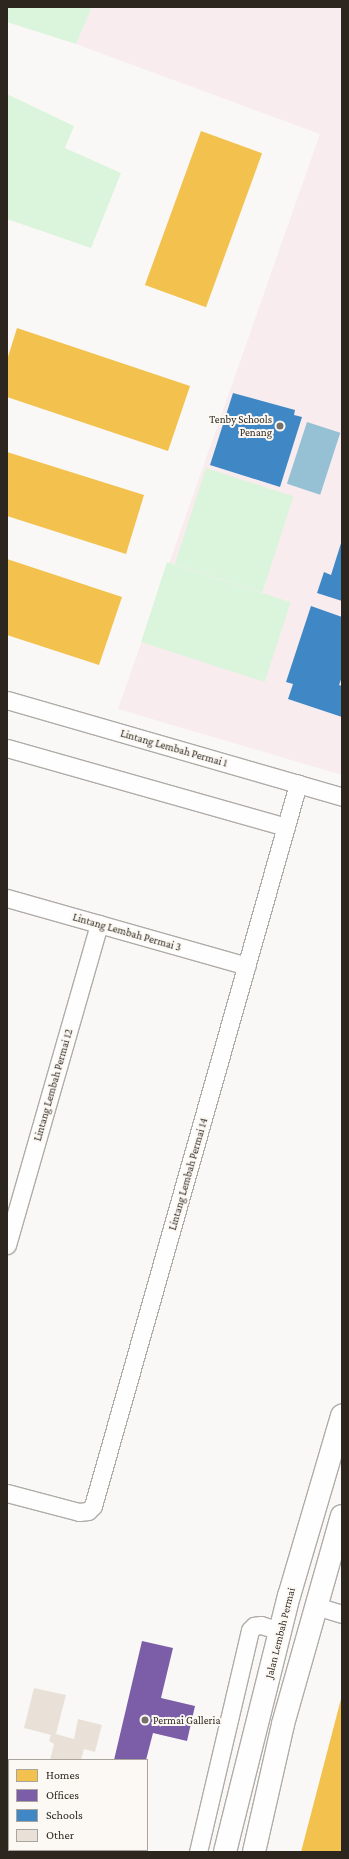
<!DOCTYPE html>
<style>
body{margin:0}
#map{position:relative;width:349px;height:1859px;overflow:hidden;background:#faf8f6;font-family:"Crimson Pro",serif}
div>[style]{position:absolute}
.education>*{inset:0;background:#f8ecee}
.green>*{inset:0;background:#dbf4dc;transform-origin:0 0}
.water>*{inset:0;background:#96c1d4;transform-origin:0 0}
.homes>*{inset:0;background:#f2c14e;transform-origin:0 0}
.offices>*{inset:0;background:#7b5ea7}
.schools>*{inset:0;background:#3f88c5}
.building>*{inset:0;background:#e9e1d7}
.roads{filter:drop-shadow(1px 0 #b0aca7) drop-shadow(-1px 0 #b0aca7) drop-shadow(0 1px #b0aca7) drop-shadow(0 -1px #b0aca7)}
.minor>*{height:17px;margin:-8.5px;padding:0 8.5px;transform-origin:8.5px;border-radius:8.5px;background:#fefefe}
.secondary>*{height:22px;margin:-11px;padding:0 11px;transform-origin:11px;border-radius:11px;background:#fefefe}
.dots>*{width:11px;height:11px;translate:-50% -50%;box-sizing:border-box;border:2px solid #fcf9f4;border-radius:50%}
span{translate:-50% -50%;white-space:nowrap;text-align:center;line-height:1.15;-webkit-text-stroke:4px #fcf9f4;paint-order:stroke}
.poi-label{font-size:11px;color:#2d261e}
.right{translate:-100% -50%;text-align:right}
.left{translate:0 -50%;text-align:left}
.street-label{font-size:11px;color:#2d261e}
.frame{position:absolute;inset:0;border:8px solid #2d261e;pointer-events:none}
.legend{position:absolute;left:8px;top:1759px;width:140px;height:92px;box-sizing:border-box;background:#fcf9f4;border:1px solid #a9a59e;margin:0;padding:5px 7px;list-style:none;font-size:12px;color:#2d261e}
.legend li{display:flex;align-items:center;gap:8px;height:20px}
.legend b{width:20px;border:1px solid #a9a59e}
</style>
<div id="map">
<div class="education">
<i style="clip-path:polygon(92px 7px,342px 7px,342px 775px,118px 709px,320px 134px,76px 44px)"></i>
</div>
<div class="green">
<i style="clip-path:polygon(7px 7px,92px 7px,76px 44px,7px 22px)"></i>
<i style="clip-path:polygon(7px 94px,74px 126px,65px 148px,121px 173px,91px 248px,7px 219px)"></i>
<i style="left:206px;top:468px;width:92px;height:101px;rotate:18deg"></i>
<i style="left:167px;top:562px;width:130px;height:84px;rotate:18deg"></i>
</div>
<div class="water">
<i style="left:307px;top:422px;width:35px;height:65px;rotate:18deg"></i>
</div>
<div class="homes">
<i style="left:201px;top:131px;width:65px;height:164px;rotate:20deg"></i>
<i style="clip-path:polygon(17px 328px,190px 386px,168px 451px,7px 397px,7px 360px)"></i>
<i style="clip-path:polygon(7px 452px,144px 495px,126px 554px,7px 516px)"></i>
<i style="clip-path:polygon(7px 559px,122px 597px,99px 665px,7px 635px)"></i>
<i style="clip-path:polygon(341px 1699px,342px 1852px,301px 1852px)"></i>
</div>
<div class="offices">
<i style="clip-path:polygon(142px 1641px,173px 1648px,161px 1698px,195px 1706px,187px 1741px,153px 1733px,146px 1760px,114px 1760px)"></i>
</div>
<div class="schools">
<i style="clip-path:polygon(233px 393px,295px 410px,294px 415px,302px 417px,280px 487px,210px 465px)"></i>
<i style="clip-path:polygon(342px 540px,342px 601px,317px 593px,324px 572px,331px 575px)"></i>
<i style="clip-path:polygon(311px 606px,342px 617px,342px 677px,339px 685px,342px 686px,342px 717px,288px 699px,293px 684px,286px 682px)"></i>
</div>
<div class="building">
<i style="clip-path:polygon(34px 1688px,66px 1695px,56px 1734px,74px 1739px,78px 1719px,102px 1725px,95px 1752px,84px 1749px,81px 1760px,50px 1760px,54px 1744px,49px 1741px,51px 1735px,24px 1728px)"></i>
</div>
<div class="roads">
<div class="minor">
<i style="left:7px;top:700px;width:349px;rotate:16.1deg"></i>
<i style="left:7px;top:748px;width:290px;rotate:15.8deg"></i>
<i style="left:7px;top:898px;width:249px;rotate:15.8deg"></i>
<i style="left:7px;top:1245px;width:334px;rotate:-74deg"></i>
<i style="left:7px;top:1493px;width:74px;rotate:14.8deg"></i>
<i style="left:79px;top:1512px;width:9px;rotate:-6deg"></i>
<i style="left:88px;top:1511px;width:7px;rotate:-45deg"></i>
<i style="left:93px;top:1506px;width:751px;rotate:-74.15deg"></i>
<i style="left:316px;top:1606px;width:27px;rotate:17deg"></i>
<i style="left:7px;top:1850px;width:10px;rotate:11deg"></i>
<i style="left:198px;top:1852px;width:228px;rotate:-76.8deg"></i>
<i style="left:250px;top:1630px;width:6px;rotate:-45deg"></i>
<i style="left:254px;top:1626px;width:7px;rotate:-8deg"></i>
<i style="left:261px;top:1625px;width:20px;rotate:18deg"></i>
</div>
<div class="secondary">
<i style="left:225px;top:1852px;width:264px;rotate:-76deg"></i>
<i style="left:289px;top:1596px;width:188px;rotate:-73.6deg"></i>
<i style="left:254px;top:1852px;width:131px;rotate:-77.2deg"></i>
<i style="left:283px;top:1724px;width:216px;rotate:-74.2deg"></i>
</div>
</div>
<div class="dots">
<i style="left:280px;top:426px;background:#75706a"></i>
<i style="left:145px;top:1720px;background:#75706a"></i>
</div>
<div class="poi-label">
<span class="right" style="left:272px;top:426px">Tenby Schools<br>Penang</span>
<span class="left" style="left:153px;top:1720px">Permai Galleria</span>
</div>
<div class="street-label">
<span style="left:174px;top:748px;rotate:16deg">Lintang Lembah Permai 1</span>
<span style="left:127px;top:932px;rotate:16deg">Lintang Lembah Permai 3</span>
<span style="left:53px;top:1085px;rotate:-74deg">Lintang Lembah Permai 12</span>
<span style="left:188px;top:1174px;rotate:-74deg">Lintang Lembah Permai 14</span>
<span style="left:280px;top:1633px;rotate:-76deg">Jalan Lembah Permai</span>
</div>
<div class="frame"></div>
<ul class="legend">
<li><b style="height:11px;background:#f2c14e"></b>Homes</li>
<li><b style="height:11px;background:#7b5ea7"></b>Offices</li>
<li><b style="height:11px;background:#3f88c5"></b>Schools</li>
<li><b style="height:11px;background:#e9e1d7"></b>Other</li>
</ul>
</div>
